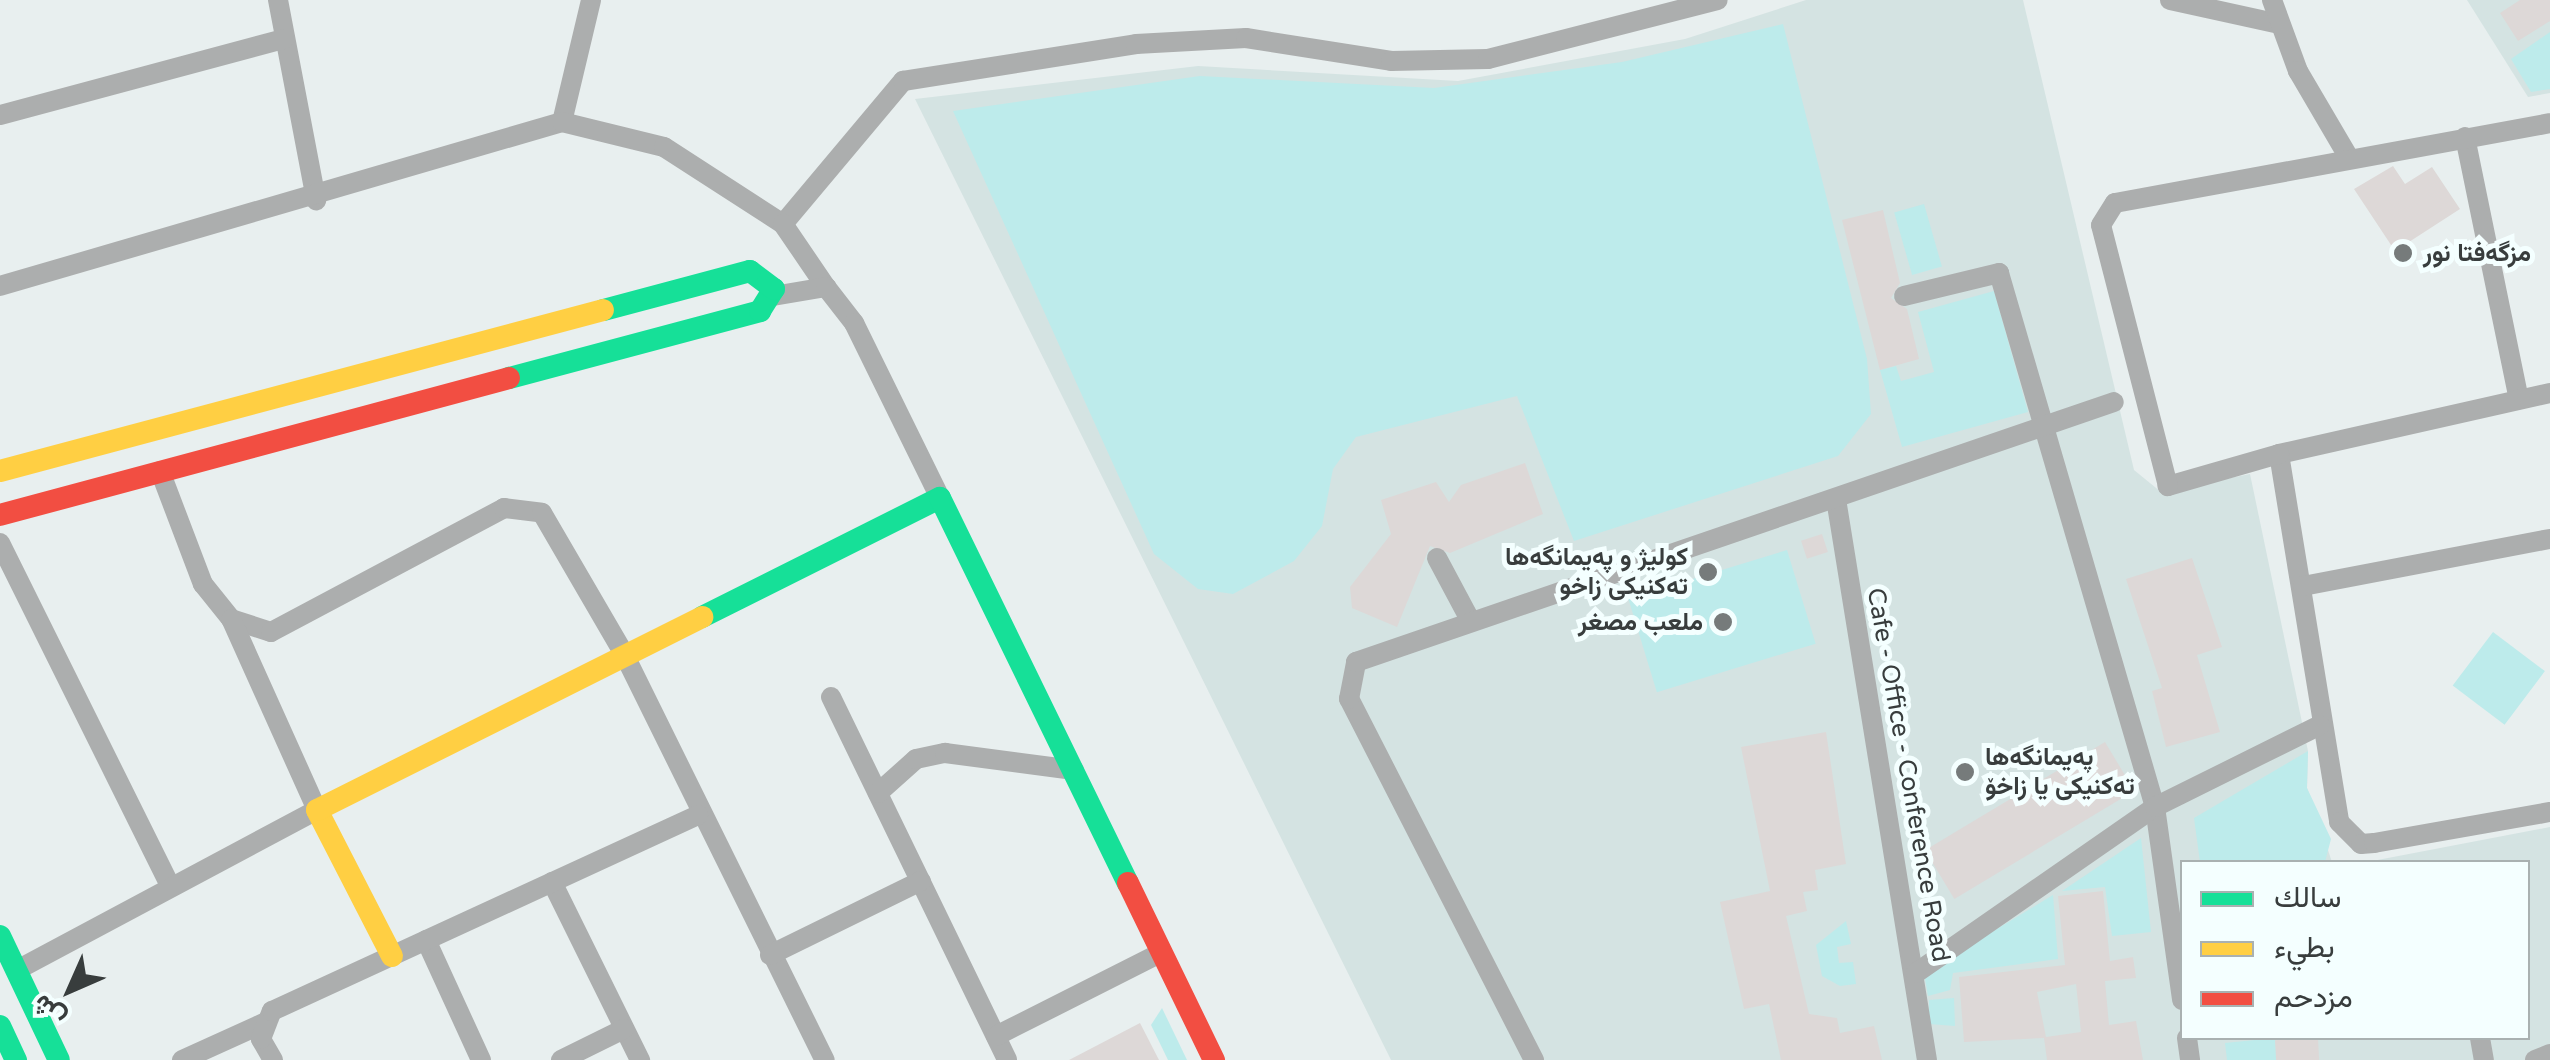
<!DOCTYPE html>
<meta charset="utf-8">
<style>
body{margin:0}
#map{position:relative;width:2550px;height:1060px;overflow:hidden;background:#e8efef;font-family:"Varela Round",Vazirmatn,sans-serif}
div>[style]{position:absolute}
.built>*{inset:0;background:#d4e3e2}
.green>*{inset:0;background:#bdebeb;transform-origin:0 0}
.building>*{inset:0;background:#ddd8d7;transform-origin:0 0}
.street>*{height:20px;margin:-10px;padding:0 10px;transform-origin:10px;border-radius:10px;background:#acaeae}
.fast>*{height:22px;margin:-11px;padding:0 11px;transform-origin:11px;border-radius:11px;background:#16e098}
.slow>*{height:22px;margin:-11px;padding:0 11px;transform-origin:11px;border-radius:11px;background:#ffcf43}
.jam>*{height:22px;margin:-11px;padding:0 11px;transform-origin:11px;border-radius:11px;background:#f24e42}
.dots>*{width:28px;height:28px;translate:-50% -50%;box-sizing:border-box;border:5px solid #f4ffff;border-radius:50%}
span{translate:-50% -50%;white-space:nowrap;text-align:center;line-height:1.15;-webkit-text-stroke:10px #f4ffff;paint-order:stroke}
.poi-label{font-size:25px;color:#383d3d;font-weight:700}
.left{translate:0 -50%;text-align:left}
.right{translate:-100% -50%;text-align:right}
.street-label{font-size:25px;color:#383d3d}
.legend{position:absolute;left:2180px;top:860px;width:350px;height:180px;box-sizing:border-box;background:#f4ffff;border:2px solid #a9b1b1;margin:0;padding:12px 18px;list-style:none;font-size:30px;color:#383d3d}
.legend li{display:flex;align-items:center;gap:20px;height:50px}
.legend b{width:50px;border:2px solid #a9b1b1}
.north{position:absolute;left:20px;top:940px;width:100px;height:100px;-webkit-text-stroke:8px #f4ffff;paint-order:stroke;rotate:225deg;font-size:28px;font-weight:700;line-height:40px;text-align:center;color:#383d3d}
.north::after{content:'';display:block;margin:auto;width:35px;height:45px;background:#383d3d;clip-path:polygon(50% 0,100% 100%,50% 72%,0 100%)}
</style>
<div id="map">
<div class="built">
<i style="clip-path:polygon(1806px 0,2023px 0,2134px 470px,2161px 492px,2250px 474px,2308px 751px,2307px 788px,2332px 862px,2182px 862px,2182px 1038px,2528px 1038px,2528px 862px,2367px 862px,2550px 827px,2550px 1060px,1391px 1060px,915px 99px,1198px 66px,1458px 81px,1685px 39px)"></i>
<i style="clip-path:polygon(2467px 0,2550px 0,2550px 93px,2528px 97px)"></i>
</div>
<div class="green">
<i style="clip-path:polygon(1783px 24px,1867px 359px,1871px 414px,1838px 456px,1574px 541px,1517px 396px,1356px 437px,1333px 469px,1322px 526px,1294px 561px,1233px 594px,1198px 589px,1154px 554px,953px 111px,1200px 76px,1434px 88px,1622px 62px)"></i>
<i style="clip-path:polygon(2550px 32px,2550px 89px,2531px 92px,2511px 59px)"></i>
<i style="left:1924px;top:204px;width:65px;height:31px;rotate:74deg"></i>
<i style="clip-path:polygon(1994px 291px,2028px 412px,1902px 447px,1880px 370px,1896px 366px,1901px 381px,1934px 372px,1918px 312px)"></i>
<i style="left:1787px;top:550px;width:98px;height:166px;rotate:73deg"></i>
<i style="left:2493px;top:632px;width:65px;height:67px;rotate:37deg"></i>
<i style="clip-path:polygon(2308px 751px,2307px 788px,2331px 839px,2325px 862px,2200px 862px,2194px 818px)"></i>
<i style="clip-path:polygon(2141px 838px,2151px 932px,2112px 936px,2105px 887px,2062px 891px)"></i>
<i style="clip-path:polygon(2053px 895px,2058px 959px,1953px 973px,1950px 990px,1928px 996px,1924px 973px)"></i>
<i style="clip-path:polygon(1846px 921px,1851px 944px,1837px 947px,1839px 963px,1853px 962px,1856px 984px,1840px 986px,1822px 976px,1816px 945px)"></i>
<i style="clip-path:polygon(1954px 998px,1955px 1026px,1929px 1024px,1929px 1000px)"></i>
<i style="clip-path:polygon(1162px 1008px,1187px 1060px,1168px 1060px,1151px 1025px)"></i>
<i style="clip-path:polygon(2275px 1038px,2277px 1060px,2227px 1060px,2225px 1043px)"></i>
</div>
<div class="building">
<i style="clip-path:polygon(2520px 0,2550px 0,2550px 21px,2518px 41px,2500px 13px)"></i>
<i style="clip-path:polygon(2393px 166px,2405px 184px,2432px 167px,2460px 209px,2395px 251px,2354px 189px)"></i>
<i style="clip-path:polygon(1883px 210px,1900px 283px,1891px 298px,1907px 309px,1919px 359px,1880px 370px,1842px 220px)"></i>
<i style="clip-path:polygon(1525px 463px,1543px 514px,1450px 553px,1430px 546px,1397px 627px,1352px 608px,1350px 587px,1391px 534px,1381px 500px,1436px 482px,1449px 502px,1461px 485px)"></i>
<i style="left:1822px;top:534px;width:19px;height:22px;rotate:72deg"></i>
<i style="clip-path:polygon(2192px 558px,2222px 647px,2197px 655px,2220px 732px,2166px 747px,2152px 691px,2162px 688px,2126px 579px)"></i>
<i style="clip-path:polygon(1826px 732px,1846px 864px,1815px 870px,1818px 890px,1803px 892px,1807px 911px,1786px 916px,1809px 1014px,1837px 1018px,1840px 1033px,1874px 1026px,1882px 1060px,1781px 1060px,1769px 1004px,1744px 1009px,1720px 902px,1770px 891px,1741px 747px)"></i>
<i style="left:2105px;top:742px;width:57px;height:210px;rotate:59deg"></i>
<i style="clip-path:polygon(evenodd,2103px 891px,2110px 961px,2133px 957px,2136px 978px,2105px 981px,2109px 1025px,2136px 1021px,2143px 1060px,2047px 1060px,2044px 1038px,1964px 1042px,1959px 977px,2065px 965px,2058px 896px,2103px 891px,2076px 984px,2081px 1032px,2046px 1037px,2037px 992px,2076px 984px)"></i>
<i style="clip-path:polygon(1140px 1023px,1159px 1060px,1069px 1060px)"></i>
<i style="left:2318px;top:1038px;width:22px;height:43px;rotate:87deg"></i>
</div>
<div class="street">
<i style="left:278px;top:0;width:204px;rotate:79.2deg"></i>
<i style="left:2170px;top:0;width:112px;rotate:12.4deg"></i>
<i style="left:2272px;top:0;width:76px;rotate:69.9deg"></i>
<i style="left:2298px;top:71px;width:101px;rotate:59.6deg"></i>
<i style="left:0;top:115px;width:294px;rotate:-15deg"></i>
<i style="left:562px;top:122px;width:125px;rotate:-76.6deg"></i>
<i style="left:2465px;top:137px;width:268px;rotate:78.4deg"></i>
<i style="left:783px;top:224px;width:187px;rotate:-50deg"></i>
<i style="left:903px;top:81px;width:236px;rotate:-9deg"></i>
<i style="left:1136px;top:44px;width:110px;rotate:-3.1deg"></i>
<i style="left:1246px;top:38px;width:147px;rotate:9deg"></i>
<i style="left:1391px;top:61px;width:97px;rotate:-1.2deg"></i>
<i style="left:1488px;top:59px;width:237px;rotate:-14.4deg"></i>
<i style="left:0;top:286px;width:585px;rotate:-16.27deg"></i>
<i style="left:562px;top:122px;width:105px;rotate:13.8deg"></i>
<i style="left:664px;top:147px;width:142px;rotate:32.9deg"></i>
<i style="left:783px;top:224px;width:76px;rotate:55.7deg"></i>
<i style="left:773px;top:296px;width:54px;rotate:-9.6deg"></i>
<i style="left:826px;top:287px;width:46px;rotate:52.1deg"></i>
<i style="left:854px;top:323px;width:195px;rotate:63.8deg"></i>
<i style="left:1904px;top:296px;width:98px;rotate:-13.6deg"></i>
<i style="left:1999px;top:273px;width:556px;rotate:73.72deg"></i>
<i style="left:2155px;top:807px;width:195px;rotate:82deg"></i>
<i style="left:2550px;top:393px;width:278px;rotate:167.3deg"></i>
<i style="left:2279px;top:454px;width:373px;rotate:80.7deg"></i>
<i style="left:2339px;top:822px;width:31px;rotate:45deg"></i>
<i style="left:2361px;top:844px;width:13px;rotate:-4deg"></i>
<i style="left:2374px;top:843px;width:179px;rotate:-10deg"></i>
<i style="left:2279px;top:454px;width:116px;rotate:163.9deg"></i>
<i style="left:2168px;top:486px;width:269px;rotate:-104.4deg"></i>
<i style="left:2101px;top:225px;width:26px;rotate:-58deg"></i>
<i style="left:2115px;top:203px;width:442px;rotate:-10.4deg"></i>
<i style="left:160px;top:471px;width:121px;rotate:69.2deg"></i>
<i style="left:203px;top:584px;width:45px;rotate:51.3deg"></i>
<i style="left:231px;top:619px;width:42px;rotate:18deg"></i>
<i style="left:271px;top:632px;width:264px;rotate:-28deg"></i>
<i style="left:504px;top:508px;width:38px;rotate:7deg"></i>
<i style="left:542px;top:513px;width:161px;rotate:59.8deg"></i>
<i style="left:623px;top:652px;width:455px;rotate:63.7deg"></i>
<i style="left:1836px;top:499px;width:568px;rotate:80.79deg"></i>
<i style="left:0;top:543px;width:384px;rotate:63.6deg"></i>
<i style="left:1437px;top:558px;width:68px;rotate:61.9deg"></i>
<i style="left:2303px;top:586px;width:251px;rotate:-10.8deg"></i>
<i style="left:831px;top:697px;width:403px;rotate:64.1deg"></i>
<i style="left:878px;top:793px;width:51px;rotate:-41.8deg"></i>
<i style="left:916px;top:759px;width:30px;rotate:-12deg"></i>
<i style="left:945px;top:753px;width:130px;rotate:7.5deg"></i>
<i style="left:552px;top:882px;width:199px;rotate:63.7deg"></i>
<i style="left:426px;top:940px;width:132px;rotate:65.4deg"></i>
<i style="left:770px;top:955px;width:168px;rotate:-26.1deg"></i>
<i style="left:17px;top:970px;width:340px;rotate:-28.1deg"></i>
<i style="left:317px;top:810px;width:209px;rotate:-114.2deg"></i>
<i style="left:1916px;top:973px;width:291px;rotate:-34.8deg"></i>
<i style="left:2155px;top:807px;width:184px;rotate:-26.4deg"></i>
<i style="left:996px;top:1036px;width:186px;rotate:-26.8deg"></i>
<i style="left:2187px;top:1038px;width:22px;rotate:82deg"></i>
<i style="left:2480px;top:1038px;width:22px;rotate:80deg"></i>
<i style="left:182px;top:1060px;width:90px;rotate:-24.3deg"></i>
<i style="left:273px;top:1060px;width:24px;rotate:-120deg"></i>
<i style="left:261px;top:1039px;width:30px;rotate:-69deg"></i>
<i style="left:272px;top:1011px;width:469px;rotate:-24.7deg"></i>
<i style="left:561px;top:1060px;width:70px;rotate:-26.2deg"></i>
<i style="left:1534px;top:1060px;width:406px;rotate:-117.1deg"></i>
<i style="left:1349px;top:699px;width:38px;rotate:-79deg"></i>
<i style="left:1356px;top:662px;width:801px;rotate:-18.93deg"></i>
<i style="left:2535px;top:1060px;width:16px;rotate:-22deg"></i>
</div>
<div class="fast">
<i style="left:509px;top:378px;width:260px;rotate:-14.9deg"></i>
<i style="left:760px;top:311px;width:26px;rotate:-58deg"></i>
<i style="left:774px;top:289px;width:30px;rotate:-143deg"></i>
<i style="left:750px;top:271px;width:152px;rotate:165.1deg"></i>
<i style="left:702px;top:617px;width:266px;rotate:-26.6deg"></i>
<i style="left:940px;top:498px;width:428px;rotate:64deg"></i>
<i style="left:0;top:936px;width:137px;rotate:64.6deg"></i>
<i style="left:0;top:1026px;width:38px;rotate:65deg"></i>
</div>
<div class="slow">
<i style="left:0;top:471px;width:624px;rotate:-14.95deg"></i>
<i style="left:392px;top:956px;width:164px;rotate:-117.2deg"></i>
<i style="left:317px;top:810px;width:431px;rotate:-26.6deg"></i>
</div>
<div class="jam">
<i style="left:0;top:515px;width:527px;rotate:-15.06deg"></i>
<i style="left:1128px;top:883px;width:197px;rotate:64.1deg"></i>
</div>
<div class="dots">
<i style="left:2403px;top:253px;background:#767b7b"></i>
<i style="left:1708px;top:572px;background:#767b7b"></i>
<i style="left:1723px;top:622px;background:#767b7b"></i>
<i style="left:1965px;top:772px;background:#767b7b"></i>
</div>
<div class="poi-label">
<span class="left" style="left:2423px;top:253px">مزگەفتا نور</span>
<span class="right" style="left:1688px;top:572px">كوليژ و په‌يمانگه‌ها<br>ته‌كنيكى زاخو</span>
<span class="right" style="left:1703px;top:622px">ملعب مصغر</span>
<span class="left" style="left:1985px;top:772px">پەیمانگەها<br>تەکنیکی یا زاخۆ</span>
</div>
<div class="street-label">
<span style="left:1908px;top:775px;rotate:80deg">Cafe - Office - Conference Road</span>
</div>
<ul class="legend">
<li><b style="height:12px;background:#16e098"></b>سالك</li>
<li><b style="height:12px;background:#ffcf43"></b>بطيء</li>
<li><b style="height:12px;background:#f24e42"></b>مزدحم</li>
</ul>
<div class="north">ش</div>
</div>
